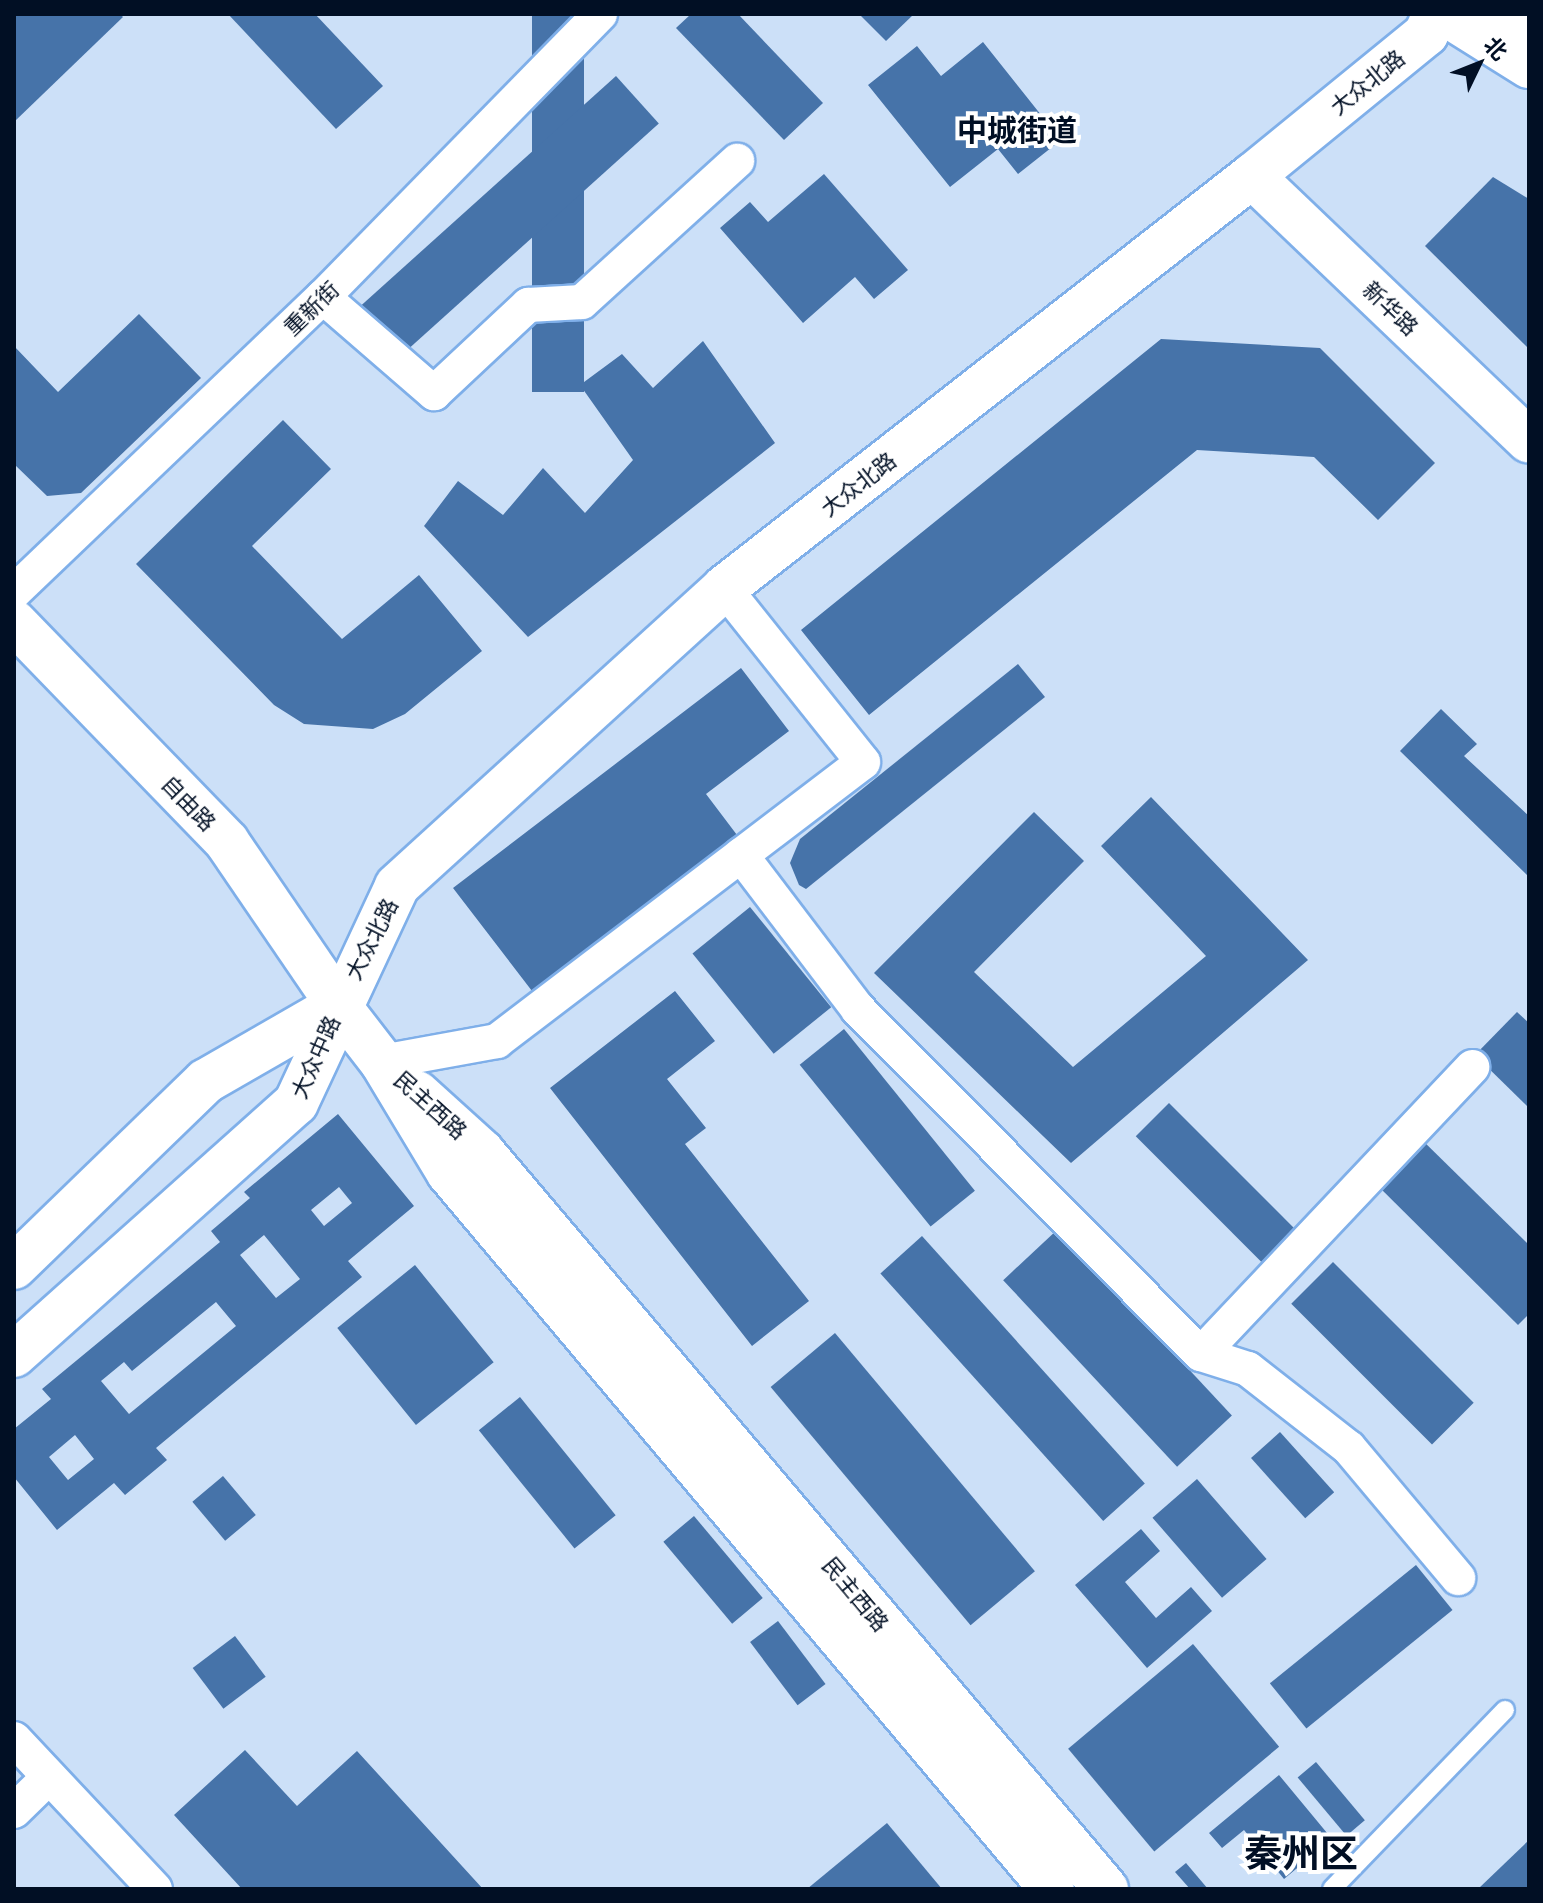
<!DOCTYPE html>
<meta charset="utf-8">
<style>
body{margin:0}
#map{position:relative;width:1543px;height:1903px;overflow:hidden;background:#cce0f8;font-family:"Exo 2","Noto Sans SC",sans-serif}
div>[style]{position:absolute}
.building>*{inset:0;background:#4673a9;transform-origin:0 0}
.roads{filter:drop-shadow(2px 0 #7fafe9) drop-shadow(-2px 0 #7fafe9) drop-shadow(0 2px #7fafe9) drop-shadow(0 -2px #7fafe9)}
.lane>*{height:18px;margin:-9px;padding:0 9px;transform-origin:9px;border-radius:9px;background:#fff}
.street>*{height:34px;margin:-17px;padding:0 17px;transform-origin:17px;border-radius:17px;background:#fff}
.secondary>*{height:44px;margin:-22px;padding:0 22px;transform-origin:22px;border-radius:22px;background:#fff}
.primary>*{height:44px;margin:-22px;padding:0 22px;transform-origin:22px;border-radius:22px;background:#fff}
.highway>*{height:44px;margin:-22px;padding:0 22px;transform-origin:22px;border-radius:22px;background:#fff}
span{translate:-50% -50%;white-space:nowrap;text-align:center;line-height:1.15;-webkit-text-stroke:8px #fff;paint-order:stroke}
.street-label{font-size:22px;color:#010f24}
.district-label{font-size:30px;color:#010f24;font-weight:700}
.town-label{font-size:38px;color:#010f24;font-weight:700}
.frame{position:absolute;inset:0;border:16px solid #010f24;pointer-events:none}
.north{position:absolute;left:1439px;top:24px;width:80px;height:80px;-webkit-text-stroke:6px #fff;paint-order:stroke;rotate:47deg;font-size:22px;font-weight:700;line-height:32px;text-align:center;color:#010f24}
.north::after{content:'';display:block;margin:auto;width:28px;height:36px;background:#010f24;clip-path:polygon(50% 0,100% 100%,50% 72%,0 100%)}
</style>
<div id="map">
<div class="building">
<i style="clip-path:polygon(14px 14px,120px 14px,123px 17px,14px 122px)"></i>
<i style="clip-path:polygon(228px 14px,315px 14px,383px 86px,336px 129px)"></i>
<i style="left:532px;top:14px;width:52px;height:378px"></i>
<i style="clip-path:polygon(691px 14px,738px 14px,823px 103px,784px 140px,676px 28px)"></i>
<i style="clip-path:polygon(859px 14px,914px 14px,886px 41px)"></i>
<i style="clip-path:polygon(983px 42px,1061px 140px,1018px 174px,998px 149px,950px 187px,868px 85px,917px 46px,941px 76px)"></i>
<i style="left:616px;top:76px;width:64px;height:343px;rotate:48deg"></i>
<i style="clip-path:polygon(824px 174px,908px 270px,874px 299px,855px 277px,803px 323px,720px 228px,750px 202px,768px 222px)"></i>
<i style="clip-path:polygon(1493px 177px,1529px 199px,1529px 349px,1425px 246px)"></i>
<i style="clip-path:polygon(139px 314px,201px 378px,81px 493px,47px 496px,14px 464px,14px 346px,58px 392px)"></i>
<i style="clip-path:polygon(1161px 339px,1320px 348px,1435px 463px,1378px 520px,1314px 457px,1197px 450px,869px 715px,801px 630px)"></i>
<i style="clip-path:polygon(703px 341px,775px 443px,528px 637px,424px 526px,458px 481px,503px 515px,543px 468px,585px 513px,633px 460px,580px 385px,622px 354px,653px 388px)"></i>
<i style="clip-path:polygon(283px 420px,331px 469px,252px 546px,342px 639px,419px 575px,482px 651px,405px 714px,373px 729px,304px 724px,274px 705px,136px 564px)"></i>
<i style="clip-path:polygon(1018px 664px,1045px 697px,806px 889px,799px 885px,790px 863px,800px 839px)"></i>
<i style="clip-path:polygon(741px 668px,789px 731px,706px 794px,737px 835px,532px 991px,453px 888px)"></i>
<i style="clip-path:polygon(1441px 709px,1477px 744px,1464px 756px,1529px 816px,1529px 877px,1400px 751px)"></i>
<i style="clip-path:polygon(1151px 797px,1308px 960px,1071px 1163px,874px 973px,1034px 812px,1084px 861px,974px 972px,1073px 1067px,1206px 956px,1101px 846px)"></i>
<i style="left:750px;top:907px;width:129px;height:74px;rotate:51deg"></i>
<i style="clip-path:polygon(675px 991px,715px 1041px,667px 1079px,706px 1128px,685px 1144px,809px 1301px,752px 1346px,550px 1088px)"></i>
<i style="clip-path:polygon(1517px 1012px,1529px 1023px,1529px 1108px,1475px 1055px)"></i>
<i style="left:844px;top:1029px;width:208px;height:57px;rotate:51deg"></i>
<i style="left:1169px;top:1103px;width:182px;height:47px;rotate:45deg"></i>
<i style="clip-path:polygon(evenodd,338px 1114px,414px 1206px,348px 1261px,362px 1277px,156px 1448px,167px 1460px,125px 1495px,114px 1483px,57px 1530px,14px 1477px,14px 1429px,51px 1399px,42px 1389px,220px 1242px,211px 1231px,250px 1198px,244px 1192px,338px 1114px,339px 1187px,352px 1203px,324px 1226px,311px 1210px,339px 1187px,338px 1114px,264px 1235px,300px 1279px,276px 1298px,240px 1255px,264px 1235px,338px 1114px,216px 1302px,236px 1326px,129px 1414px,101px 1381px,124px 1362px,132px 1371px,216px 1302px,338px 1114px,75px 1435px,94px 1459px,68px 1480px,49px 1457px,75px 1435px)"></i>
<i style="clip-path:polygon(1416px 1134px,1529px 1245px,1529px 1314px,1518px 1325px,1371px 1179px)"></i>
<i style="left:1058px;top:1229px;width:255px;height:75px;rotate:47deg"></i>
<i style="left:922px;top:1236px;width:333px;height:56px;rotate:48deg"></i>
<i style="left:1333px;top:1262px;width:199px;height:59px;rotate:45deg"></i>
<i style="left:415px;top:1265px;width:125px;height:100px;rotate:51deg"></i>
<i style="left:835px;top:1333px;width:311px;height:84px;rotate:50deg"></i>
<i style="left:520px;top:1397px;width:152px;height:53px;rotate:51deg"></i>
<i style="left:1280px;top:1432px;width:81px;height:39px;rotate:48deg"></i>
<i style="left:223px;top:1476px;width:51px;height:40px;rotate:50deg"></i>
<i style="left:1197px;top:1479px;width:106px;height:59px;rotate:49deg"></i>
<i style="left:694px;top:1516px;width:107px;height:40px;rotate:50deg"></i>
<i style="clip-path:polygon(1141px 1529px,1160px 1551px,1125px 1582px,1156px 1618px,1191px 1587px,1212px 1611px,1147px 1668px,1075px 1585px)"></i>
<i style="left:1416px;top:1565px;width:58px;height:188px;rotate:51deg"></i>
<i style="left:778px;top:1621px;width:79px;height:35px;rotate:53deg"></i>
<i style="left:235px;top:1636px;width:51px;height:53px;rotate:53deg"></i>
<i style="left:1193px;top:1644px;width:134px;height:163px;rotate:50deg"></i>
<i style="clip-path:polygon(245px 1750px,297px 1806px,357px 1751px,483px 1889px,242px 1889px,174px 1815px)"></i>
<i style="left:1316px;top:1762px;width:76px;height:24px;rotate:50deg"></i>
<i style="clip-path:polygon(1279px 1775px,1332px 1839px,1284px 1879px,1244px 1830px,1222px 1848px,1209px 1833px)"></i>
<i style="clip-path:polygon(887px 1823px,942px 1889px,807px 1889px)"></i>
<i style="clip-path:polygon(1529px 1840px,1529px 1889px,1478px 1889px)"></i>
<i style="clip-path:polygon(1186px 1863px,1208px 1889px,1190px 1889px,1175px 1872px)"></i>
</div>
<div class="roads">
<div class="lane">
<i style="left:1332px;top:1889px;width:249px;rotate:-46deg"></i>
</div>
<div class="street">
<i style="left:323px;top:297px;width:147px;rotate:40.9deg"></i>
<i style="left:434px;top:393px;width:129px;rotate:-43.1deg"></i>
<i style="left:528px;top:305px;width:54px;rotate:-3.2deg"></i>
<i style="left:582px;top:302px;width:210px;rotate:-42.3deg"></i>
<i style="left:14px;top:592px;width:427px;rotate:-43.7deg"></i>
<i style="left:323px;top:297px;width:396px;rotate:-45.6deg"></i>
<i style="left:741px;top:855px;width:193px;rotate:52.8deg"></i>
<i style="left:858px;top:1009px;width:486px;rotate:45.2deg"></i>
<i style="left:1201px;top:1354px;width:49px;rotate:17.7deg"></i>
<i style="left:1248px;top:1369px;width:128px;rotate:38deg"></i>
<i style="left:1349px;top:1448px;width:170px;rotate:50deg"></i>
<i style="left:382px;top:1062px;width:117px;rotate:-10.3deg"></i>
<i style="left:497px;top:1041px;width:460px;rotate:-37.3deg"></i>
<i style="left:863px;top:762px;width:223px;rotate:-128.6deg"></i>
<i style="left:1201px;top:1354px;width:395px;rotate:-46.6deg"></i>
<i style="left:14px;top:1739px;width:206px;rotate:46.8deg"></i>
<i style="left:14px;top:1811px;width:49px;rotate:-44.2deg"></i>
</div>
<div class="secondary">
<i style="left:1252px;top:176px;width:383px;rotate:43.7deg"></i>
<i style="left:14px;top:622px;width:306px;rotate:45.9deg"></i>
<i style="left:227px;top:842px;width:197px;rotate:55.7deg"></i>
<i style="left:14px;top:1267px;width:267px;rotate:-44.1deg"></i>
<i style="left:206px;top:1081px;width:152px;rotate:-29.9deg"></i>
<i style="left:14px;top:1355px;width:378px;rotate:-41.8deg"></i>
<i style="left:296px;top:1103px;width:239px;rotate:-65deg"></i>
<i style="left:397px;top:886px;width:442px;rotate:-42.3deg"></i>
<i style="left:724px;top:588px;width:670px;rotate:-37.97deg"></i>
<i style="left:1252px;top:176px;width:225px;rotate:-39.2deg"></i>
<i style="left:1426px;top:34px;width:22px;rotate:-66deg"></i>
</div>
<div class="primary">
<i style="left:338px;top:1005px;width:72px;rotate:52.3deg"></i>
<i style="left:382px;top:1062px;width:130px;rotate:58.9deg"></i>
<i style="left:449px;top:1173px;width:936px;rotate:49.9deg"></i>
<i style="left:417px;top:1093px;width:88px;rotate:42.2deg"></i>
<i style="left:482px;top:1152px;width:966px;rotate:49.75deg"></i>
</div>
<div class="highway">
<i style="left:1446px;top:14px;width:98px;rotate:32.1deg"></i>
<i style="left:1512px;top:14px;width:20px;rotate:30deg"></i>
</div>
</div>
<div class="street-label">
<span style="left:1367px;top:82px;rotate:-39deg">大众北路</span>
<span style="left:311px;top:308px;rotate:-44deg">重新街</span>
<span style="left:1391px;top:308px;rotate:44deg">新华路</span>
<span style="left:858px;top:484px;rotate:-38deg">大众北路</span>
<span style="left:189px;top:803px;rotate:46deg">自由路</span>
<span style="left:371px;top:939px;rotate:-63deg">大众北路</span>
<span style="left:315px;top:1057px;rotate:-66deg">大众中路</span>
<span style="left:431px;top:1105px;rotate:42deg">民主西路</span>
<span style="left:856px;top:1594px;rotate:50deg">民主西路</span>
</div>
<div class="district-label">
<span style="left:1017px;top:129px">中城街道</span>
</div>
<div class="town-label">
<span style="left:1301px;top:1853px">秦州区</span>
</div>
<div class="frame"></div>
<div class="north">北</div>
</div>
